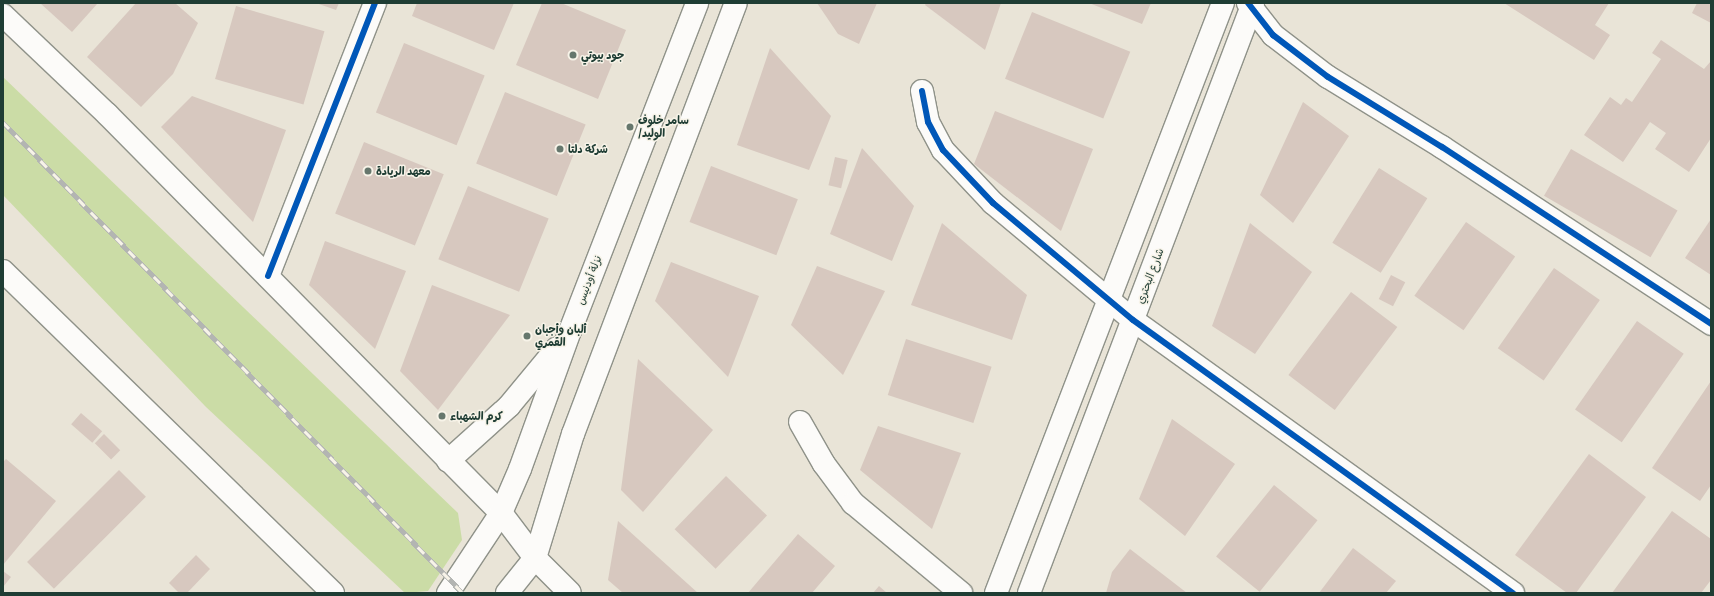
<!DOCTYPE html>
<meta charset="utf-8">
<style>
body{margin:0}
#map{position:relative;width:1714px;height:596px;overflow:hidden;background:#e9e4d7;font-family:Delius,"Playpen Sans Arabic",sans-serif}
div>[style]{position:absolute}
.green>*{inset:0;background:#cbdca6}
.building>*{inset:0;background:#d7c8bf;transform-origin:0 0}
.roads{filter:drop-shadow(1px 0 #8f9289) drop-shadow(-1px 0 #8f9289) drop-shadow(0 1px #8f9289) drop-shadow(0 -1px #8f9289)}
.minor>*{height:22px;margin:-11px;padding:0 11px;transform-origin:11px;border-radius:11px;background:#fcfbf9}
.major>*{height:22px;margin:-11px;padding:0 11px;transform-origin:11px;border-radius:11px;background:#fcfbf9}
.rail>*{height:4.5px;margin-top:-2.25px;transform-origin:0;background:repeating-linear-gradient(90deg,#f7f3e8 0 9px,#b3b5b2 0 18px);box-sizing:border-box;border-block:1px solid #b3b5b2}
.cycleway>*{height:6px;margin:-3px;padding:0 3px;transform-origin:3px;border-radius:3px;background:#0057b8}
.dots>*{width:11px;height:11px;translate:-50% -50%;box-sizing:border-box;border:2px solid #f7f3e8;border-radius:50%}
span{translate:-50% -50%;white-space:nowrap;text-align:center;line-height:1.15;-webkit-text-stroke:3px #f7f3e8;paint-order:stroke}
.poi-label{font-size:11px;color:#1f3d34;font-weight:700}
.left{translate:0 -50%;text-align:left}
.street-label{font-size:11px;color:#1f3d34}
.frame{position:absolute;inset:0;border:4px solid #1f3d34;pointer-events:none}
</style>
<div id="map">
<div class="green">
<i style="clip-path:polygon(3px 77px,458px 513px,462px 540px,428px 591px,405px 593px,206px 407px,3px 195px)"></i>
</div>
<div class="building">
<i style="clip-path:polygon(40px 3px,98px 3px,72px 32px)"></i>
<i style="clip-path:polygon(136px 3px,175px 3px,198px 23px,173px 74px,141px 107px,87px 57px)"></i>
<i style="clip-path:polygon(316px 3px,339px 3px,336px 10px)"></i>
<i style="clip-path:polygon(417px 3px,514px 3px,494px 50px,412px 16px)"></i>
<i style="clip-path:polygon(542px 3px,561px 3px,626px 30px,598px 99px,516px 65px)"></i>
<i style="clip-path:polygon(817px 3px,877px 3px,859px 44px,838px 34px)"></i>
<i style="clip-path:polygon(926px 3px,1001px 3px,985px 50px,925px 5px)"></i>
<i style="clip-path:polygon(1089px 3px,1151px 3px,1142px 24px)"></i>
<i style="clip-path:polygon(1504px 3px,1609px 3px,1595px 25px,1610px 35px,1594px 60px)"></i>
<i style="clip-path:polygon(1697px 3px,1711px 3px,1711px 23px,1692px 13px)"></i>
<i style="left:236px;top:6px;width:92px;height:76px;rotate:16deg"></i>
<i style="left:1032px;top:12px;width:106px;height:72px;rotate:22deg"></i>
<i style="clip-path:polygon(1661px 40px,1704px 69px,1711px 61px,1711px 138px,1689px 172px,1655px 149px,1666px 133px,1650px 122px,1623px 162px,1584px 135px,1610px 97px,1621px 105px,1626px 98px,1632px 102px,1661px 59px,1652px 53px)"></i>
<i style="left:404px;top:43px;width:87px;height:75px;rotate:22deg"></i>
<i style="clip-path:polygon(770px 48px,831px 116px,809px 170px,737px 145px)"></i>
<i style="left:505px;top:92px;width:87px;height:77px;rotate:22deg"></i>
<i style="clip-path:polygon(192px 96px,286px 130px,253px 222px,161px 127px)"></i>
<i style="clip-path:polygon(1303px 102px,1349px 136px,1293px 223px,1260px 195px)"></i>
<i style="clip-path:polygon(995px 111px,1093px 149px,1061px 231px,974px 164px)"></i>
<i style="left:364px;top:142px;width:86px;height:77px;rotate:22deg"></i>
<i style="clip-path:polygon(862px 148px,914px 206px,892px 261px,830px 234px)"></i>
<i style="left:1571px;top:149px;width:123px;height:54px;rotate:30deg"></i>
<i style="left:835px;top:157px;width:13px;height:29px;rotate:13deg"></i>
<i style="left:711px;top:166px;width:93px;height:60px;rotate:21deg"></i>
<i style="left:1379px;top:168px;width:57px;height:88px;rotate:32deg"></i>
<i style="left:468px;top:186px;width:87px;height:79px;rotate:22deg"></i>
<i style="clip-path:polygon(1711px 219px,1711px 275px,1685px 258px)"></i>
<i style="left:1466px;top:222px;width:60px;height:90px;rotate:35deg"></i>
<i style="clip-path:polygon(942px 223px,1027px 295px,1012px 340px,911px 305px)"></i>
<i style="clip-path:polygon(1250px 223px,1312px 272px,1255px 354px,1212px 326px)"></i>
<i style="clip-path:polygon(325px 241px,406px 271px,375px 349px,309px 285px)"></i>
<i style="clip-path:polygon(671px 262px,759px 296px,728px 377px,655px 301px)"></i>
<i style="clip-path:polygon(817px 266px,885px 291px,843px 375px,791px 325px)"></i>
<i style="left:1554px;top:268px;width:56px;height:98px;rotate:35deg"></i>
<i style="left:1391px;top:275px;width:16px;height:27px;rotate:27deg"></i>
<i style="clip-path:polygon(432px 285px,510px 315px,438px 410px,400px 371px)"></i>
<i style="left:1351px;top:292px;width:58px;height:104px;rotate:37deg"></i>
<i style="left:1637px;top:321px;width:57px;height:108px;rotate:35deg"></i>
<i style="left:906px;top:339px;width:90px;height:59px;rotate:18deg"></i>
<i style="clip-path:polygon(638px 359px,713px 430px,643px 512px,621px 490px)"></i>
<i style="clip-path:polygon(1711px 381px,1711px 485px,1700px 501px,1652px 468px)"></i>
<i style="left:81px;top:413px;width:28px;height:15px;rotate:41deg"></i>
<i style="clip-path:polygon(1172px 419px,1235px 464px,1185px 536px,1139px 499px)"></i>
<i style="clip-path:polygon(878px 426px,961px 453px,932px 529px,860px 470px)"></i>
<i style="left:104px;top:434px;width:23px;height:13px;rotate:45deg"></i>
<i style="clip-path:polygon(1589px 454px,1646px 497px,1576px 593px,1567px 593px,1515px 555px)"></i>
<i style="clip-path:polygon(6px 459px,56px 501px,3px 565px,3px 462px)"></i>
<i style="left:119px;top:470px;width:38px;height:130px;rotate:45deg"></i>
<i style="left:726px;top:476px;width:57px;height:74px;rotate:44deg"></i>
<i style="left:1274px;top:485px;width:56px;height:92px;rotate:39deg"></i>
<i style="clip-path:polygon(1672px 511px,1711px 539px,1711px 580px,1701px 593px,1612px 593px)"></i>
<i style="clip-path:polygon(618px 521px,698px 593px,623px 593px,608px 580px)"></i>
<i style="clip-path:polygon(798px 534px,835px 566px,812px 593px,748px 593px)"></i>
<i style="clip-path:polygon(1353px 548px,1396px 581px,1386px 593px,1319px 593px)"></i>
<i style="clip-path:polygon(1130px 549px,1187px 593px,1106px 593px,1112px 572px)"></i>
<i style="clip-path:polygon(196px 555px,210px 569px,187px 593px,179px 593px,169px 583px)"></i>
<i style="clip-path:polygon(3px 571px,11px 577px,3px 587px)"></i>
<i style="clip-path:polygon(879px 586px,887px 593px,873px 593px)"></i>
</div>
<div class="roads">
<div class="minor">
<i style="left:1248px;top:3px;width:41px;rotate:52deg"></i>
<i style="left:1273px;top:35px;width:69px;rotate:37.4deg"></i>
<i style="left:1328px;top:77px;width:134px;rotate:31.6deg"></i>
<i style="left:1442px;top:147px;width:322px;rotate:33.3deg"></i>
<i style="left:922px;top:91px;width:32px;rotate:79deg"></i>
<i style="left:928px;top:122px;width:32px;rotate:62deg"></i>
<i style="left:943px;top:150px;width:73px;rotate:46.7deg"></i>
<i style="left:993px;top:203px;width:182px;rotate:39.9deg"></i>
<i style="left:1133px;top:320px;width:468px;rotate:35.7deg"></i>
<i style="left:268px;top:276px;width:293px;rotate:-68.6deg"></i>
<i style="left:800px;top:422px;width:48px;rotate:60.3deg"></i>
<i style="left:824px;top:464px;width:49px;rotate:53.4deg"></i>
<i style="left:853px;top:503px;width:141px;rotate:39.8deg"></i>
</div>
<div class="major">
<i style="left:3px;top:15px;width:144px;rotate:43.6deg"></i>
<i style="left:107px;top:114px;width:561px;rotate:45.36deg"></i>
<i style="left:501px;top:513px;width:56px;rotate:52.9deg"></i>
<i style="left:535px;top:558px;width:49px;rotate:45deg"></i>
<i style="left:3px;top:271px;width:461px;rotate:44.3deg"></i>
<i style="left:448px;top:461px;width:82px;rotate:-42deg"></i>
<i style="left:509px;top:406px;width:75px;rotate:-50.4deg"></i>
<i style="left:448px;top:593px;width:96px;rotate:-56.5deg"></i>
<i style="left:501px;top:513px;width:48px;rotate:-66.6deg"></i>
<i style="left:520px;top:469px;width:147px;rotate:-70.1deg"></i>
<i style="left:570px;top:331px;width:352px;rotate:-68.8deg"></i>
<i style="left:507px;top:593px;width:45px;rotate:-51.3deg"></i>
<i style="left:535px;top:558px;width:130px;rotate:-73deg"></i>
<i style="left:573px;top:434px;width:461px;rotate:-69.3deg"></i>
<i style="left:996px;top:593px;width:632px;rotate:-68.96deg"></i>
<i style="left:1029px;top:593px;width:631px;rotate:-69.21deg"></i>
</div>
</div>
<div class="rail">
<i style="left:3px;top:122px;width:658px;rotate:45.68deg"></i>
</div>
<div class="cycleway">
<i style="left:1248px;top:3px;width:41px;rotate:52deg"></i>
<i style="left:1273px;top:35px;width:69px;rotate:37.4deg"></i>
<i style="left:1328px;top:77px;width:134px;rotate:31.6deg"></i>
<i style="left:1442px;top:147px;width:322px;rotate:33.3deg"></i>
<i style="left:922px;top:91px;width:32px;rotate:79deg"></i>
<i style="left:928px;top:122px;width:32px;rotate:62deg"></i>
<i style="left:943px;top:150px;width:73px;rotate:46.7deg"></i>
<i style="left:993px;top:203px;width:182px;rotate:39.9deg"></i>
<i style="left:1133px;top:320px;width:468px;rotate:35.7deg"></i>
<i style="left:268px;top:276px;width:293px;rotate:-68.6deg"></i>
</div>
<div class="dots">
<i style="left:573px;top:55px;background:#66776d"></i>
<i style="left:630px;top:127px;background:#66776d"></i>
<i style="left:560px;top:149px;background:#66776d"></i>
<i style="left:368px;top:171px;background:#66776d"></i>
<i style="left:527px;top:336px;background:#66776d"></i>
<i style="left:442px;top:416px;background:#66776d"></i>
</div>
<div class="poi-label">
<span class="left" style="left:581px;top:55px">جود بيوتي</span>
<span class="left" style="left:638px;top:127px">سامر خلوف<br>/الوليد</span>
<span class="left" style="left:568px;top:149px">شركة دلتا</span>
<span class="left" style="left:376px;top:171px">معهد الريادة</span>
<span class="left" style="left:535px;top:336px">ألبان وأجبان<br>القمري</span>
<span class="left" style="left:450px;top:416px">كرم الشهباء</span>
</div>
<div class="street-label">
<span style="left:1150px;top:276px;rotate:-69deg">شارع البحتري</span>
<span style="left:589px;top:280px;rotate:-69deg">نزلة أودنيس</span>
</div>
<div class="frame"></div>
</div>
